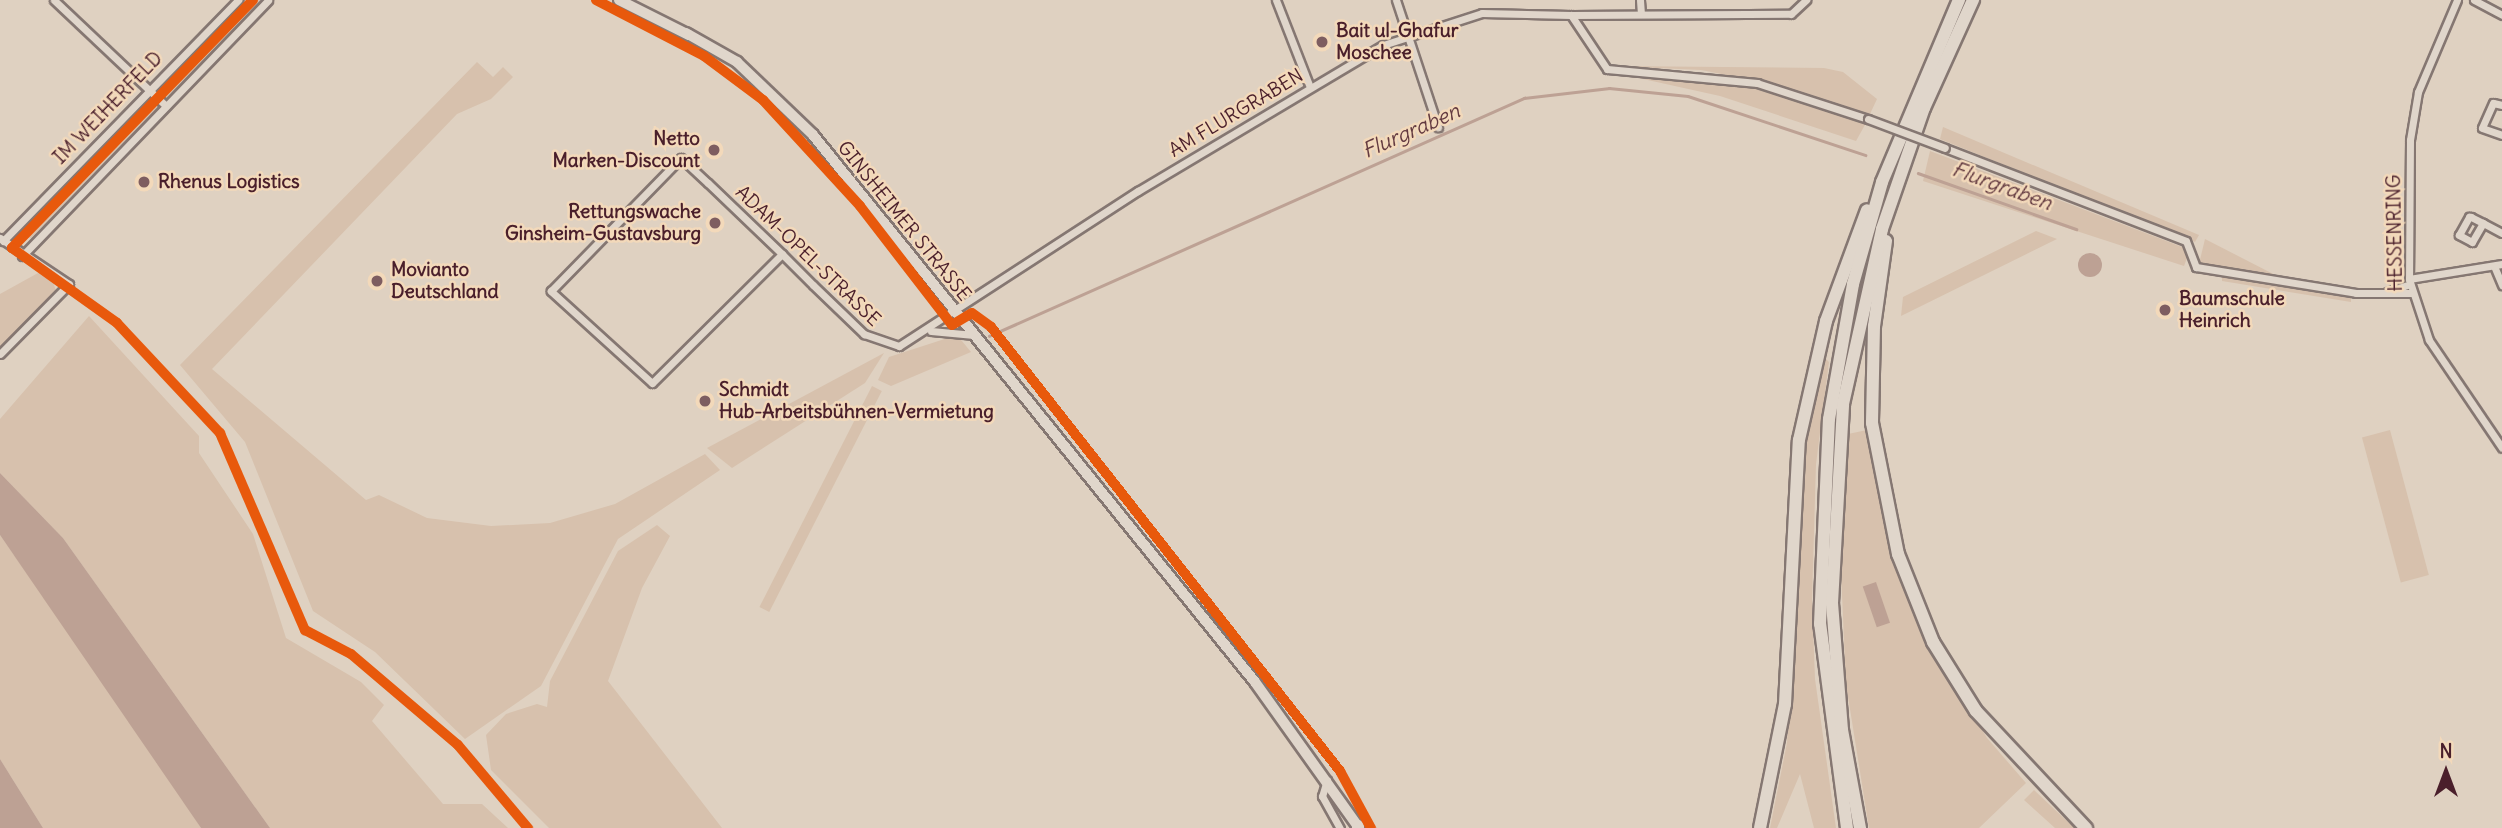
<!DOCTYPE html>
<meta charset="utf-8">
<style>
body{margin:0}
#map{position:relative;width:2502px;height:828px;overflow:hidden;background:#dfd1c1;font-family:Delius,sans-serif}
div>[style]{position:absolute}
.green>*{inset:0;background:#d7c1ad;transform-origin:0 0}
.water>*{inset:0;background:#bda194;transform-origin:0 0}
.round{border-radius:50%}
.stream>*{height:2.5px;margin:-1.25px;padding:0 1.25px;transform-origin:1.25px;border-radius:1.25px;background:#bda194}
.roads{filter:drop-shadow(2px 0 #857772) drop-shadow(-2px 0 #857772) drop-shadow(0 2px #857772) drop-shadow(0 -2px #857772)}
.street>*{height:7px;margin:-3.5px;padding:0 3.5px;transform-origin:3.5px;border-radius:3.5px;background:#e0d6cb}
.secondary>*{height:10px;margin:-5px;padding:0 5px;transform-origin:5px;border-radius:5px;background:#e0d6cb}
.highway>*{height:12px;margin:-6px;padding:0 6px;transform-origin:6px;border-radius:6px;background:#e0d6cb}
.bridges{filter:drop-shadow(2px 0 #857772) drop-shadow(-2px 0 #857772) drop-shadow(0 2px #857772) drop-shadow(0 -2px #857772)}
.street-bridge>*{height:7px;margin:-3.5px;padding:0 3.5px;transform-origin:3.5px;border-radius:3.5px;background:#e0d6cb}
.cycleway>*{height:10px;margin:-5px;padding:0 5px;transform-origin:5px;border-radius:5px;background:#e8590c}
.dots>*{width:19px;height:19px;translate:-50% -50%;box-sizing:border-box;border:4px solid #f3d9ba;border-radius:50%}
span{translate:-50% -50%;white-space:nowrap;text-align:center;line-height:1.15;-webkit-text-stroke:5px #f3d9ba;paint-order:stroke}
.poi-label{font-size:19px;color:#4a1f2b;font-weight:700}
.left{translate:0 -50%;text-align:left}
.right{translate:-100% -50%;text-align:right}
.street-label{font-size:19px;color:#4a1f2b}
.water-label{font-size:21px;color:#633a40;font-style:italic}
.north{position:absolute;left:2411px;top:737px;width:70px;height:70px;-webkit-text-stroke:5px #f3d9ba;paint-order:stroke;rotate:0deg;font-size:19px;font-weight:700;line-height:28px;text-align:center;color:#4a1f2b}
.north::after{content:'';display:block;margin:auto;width:24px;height:32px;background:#4a1f2b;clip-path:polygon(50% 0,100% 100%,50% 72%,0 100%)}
</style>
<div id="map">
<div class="green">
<i style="clip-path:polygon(243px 0,261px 0,31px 238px,19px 237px)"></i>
<i style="clip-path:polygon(477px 62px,493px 77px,503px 67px,513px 77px,491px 99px,457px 114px,212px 369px,366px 500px,379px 495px,427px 518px,491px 526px,550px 523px,615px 504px,705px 454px,720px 470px,618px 539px,541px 686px,465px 739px,375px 652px,313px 611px,245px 442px,180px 365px)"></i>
<i style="clip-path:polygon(1613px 66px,1824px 68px,1843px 72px,1877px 99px,1870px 114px,1778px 85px,1701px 70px)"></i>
<i style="clip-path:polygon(1625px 75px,1723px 78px,1794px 95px,1866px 123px,1856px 141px,1720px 96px)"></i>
<i style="clip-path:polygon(1943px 127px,2199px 235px,2195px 242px,1940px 139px)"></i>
<i style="clip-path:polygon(1930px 151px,2190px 250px,2184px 266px,1923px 181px)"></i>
<i style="clip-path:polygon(2036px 231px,2057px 239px,1901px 316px,1903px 297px)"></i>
<i style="clip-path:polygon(2205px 239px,2281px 278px,2199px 264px)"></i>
<i style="clip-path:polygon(38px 273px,53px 282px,57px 294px,0 350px,0 294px)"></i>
<i style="clip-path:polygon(2222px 276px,2351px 298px,2351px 302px,2222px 281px)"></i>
<i style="clip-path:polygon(89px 316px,199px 436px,199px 453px,253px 534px,286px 638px,361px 682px,384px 705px,372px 721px,443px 804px,482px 804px,508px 828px,270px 828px,63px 538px,0 473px,0 419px)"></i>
<i style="clip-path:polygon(957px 335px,971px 352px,891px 386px,878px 380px,889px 357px)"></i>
<i style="clip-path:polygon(884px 353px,865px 383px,732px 468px,707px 448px)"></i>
<i style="clip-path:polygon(1824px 357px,1829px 362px,1816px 464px,1812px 600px,1815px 679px,1836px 828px,1814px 828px,1800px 774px,1777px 828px,1770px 828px,1787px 743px,1805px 426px)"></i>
<i style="left:872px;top:386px;width:11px;height:248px;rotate:27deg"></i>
<i style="clip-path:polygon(1867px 430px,1892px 558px,1917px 623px,1987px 738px,2026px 783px,1979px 828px,1869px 828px,1846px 684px,1840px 550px,1848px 434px)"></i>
<i style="left:2390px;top:430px;width:150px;height:29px;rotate:75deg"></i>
<i style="clip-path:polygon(657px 525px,670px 536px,642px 588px,608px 681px,722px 828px,549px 828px,491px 770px,486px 735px,506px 714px,537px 704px,547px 707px,550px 681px,618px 551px)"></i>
<i style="clip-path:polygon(0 535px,159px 761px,201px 828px,43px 828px,0 759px)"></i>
<i style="clip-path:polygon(2034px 790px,2069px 823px,2076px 828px,2055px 828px,2024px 800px)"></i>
</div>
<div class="water">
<i class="round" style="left:2078px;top:253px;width:24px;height:24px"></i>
<i style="clip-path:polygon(0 473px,63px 538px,270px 828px,201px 828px,0 535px)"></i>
<i style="left:1876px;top:582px;width:43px;height:14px;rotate:71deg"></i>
<i style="clip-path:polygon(0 759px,43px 828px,0 828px)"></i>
</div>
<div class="stream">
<i style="left:1918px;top:173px;width:168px;rotate:19.5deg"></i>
<i style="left:989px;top:336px;width:586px;rotate:-23.98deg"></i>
<i style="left:1524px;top:98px;width:86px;rotate:-6.7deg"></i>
<i style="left:1609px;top:88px;width:79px;rotate:5.8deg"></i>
<i style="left:1688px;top:96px;width:187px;rotate:18.4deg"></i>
</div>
<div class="roads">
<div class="street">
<i style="left:54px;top:0;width:154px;rotate:43.4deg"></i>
<i style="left:1276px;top:0;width:93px;rotate:68.7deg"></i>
<i style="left:1396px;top:0;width:134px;rotate:71.7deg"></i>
<i style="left:1640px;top:0;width:14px;rotate:86deg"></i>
<i style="left:2457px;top:0;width:100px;rotate:113deg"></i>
<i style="left:2418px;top:92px;width:49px;rotate:99.5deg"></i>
<i style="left:2410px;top:140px;width:139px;rotate:90.4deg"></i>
<i style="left:2409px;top:279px;width:64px;rotate:71.8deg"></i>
<i style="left:2429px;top:340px;width:130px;rotate:55.9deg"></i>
<i style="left:2474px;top:0;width:32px;rotate:28deg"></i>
<i style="left:1571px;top:15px;width:220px;rotate:-0.3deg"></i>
<i style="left:1791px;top:14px;width:21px;rotate:-43deg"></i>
<i style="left:2502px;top:105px;width:9px;rotate:-167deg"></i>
<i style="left:2493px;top:103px;width:27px;rotate:114deg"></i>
<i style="left:2482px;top:128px;width:21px;rotate:19deg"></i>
<i style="left:1945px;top:148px;width:258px;rotate:21.1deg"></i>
<i style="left:2186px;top:241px;width:28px;rotate:69deg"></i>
<i style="left:2196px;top:267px;width:162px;rotate:9.2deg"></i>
<i style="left:2356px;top:293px;width:55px"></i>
<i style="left:2483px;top:223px;width:22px;rotate:120deg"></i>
<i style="left:2472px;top:242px;width:15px;rotate:-152deg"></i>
<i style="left:2459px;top:235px;width:21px;rotate:-61deg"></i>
<i style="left:2469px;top:217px;width:2px"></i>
<i style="left:2471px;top:217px;width:13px;rotate:27deg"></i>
<i style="left:2483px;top:223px;width:21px;rotate:28deg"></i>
<i style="left:0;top:238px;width:83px;rotate:33.7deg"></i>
<i style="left:69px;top:284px;width:98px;rotate:134.6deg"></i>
<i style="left:3px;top:241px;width:337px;rotate:-45.7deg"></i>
<i style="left:782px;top:254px;width:183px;rotate:135.2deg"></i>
<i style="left:652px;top:383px;width:137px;rotate:-137.7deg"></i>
<i style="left:551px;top:291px;width:186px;rotate:-45.7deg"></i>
<i style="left:681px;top:158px;width:37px;rotate:43deg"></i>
<i style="left:708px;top:183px;width:103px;rotate:43.8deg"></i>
<i style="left:782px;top:254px;width:44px;rotate:45deg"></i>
<i style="left:813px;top:285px;width:71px;rotate:43.9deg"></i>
<i style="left:864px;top:334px;width:37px;rotate:19deg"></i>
<i style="left:899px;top:346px;width:285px;rotate:-33deg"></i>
<i style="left:1138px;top:191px;width:285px;rotate:-30.8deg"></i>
<i style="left:1383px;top:45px;width:104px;rotate:-17.9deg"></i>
<i style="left:1482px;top:13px;width:89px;rotate:1.3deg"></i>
<i style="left:1571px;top:15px;width:65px;rotate:56.3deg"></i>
<i style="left:1607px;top:69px;width:151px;rotate:5.3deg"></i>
<i style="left:1757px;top:83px;width:117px;rotate:18deg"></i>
<i style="left:22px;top:256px;width:355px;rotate:-46.1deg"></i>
<i style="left:2494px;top:266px;width:21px;rotate:67deg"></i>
<i style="left:2409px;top:279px;width:94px;rotate:-9.2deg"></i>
<i style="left:2387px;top:292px;width:24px;rotate:-19deg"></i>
<i style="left:931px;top:331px;width:43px;rotate:5.3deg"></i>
<i style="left:1327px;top:780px;width:17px;rotate:107deg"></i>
<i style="left:1322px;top:796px;width:37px;rotate:61deg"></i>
</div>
<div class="secondary">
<i style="left:619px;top:0;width:78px;rotate:26.6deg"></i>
<i style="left:686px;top:33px;width:59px;rotate:29.6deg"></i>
<i style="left:737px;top:62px;width:105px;rotate:43.8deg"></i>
<i style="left:813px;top:135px;width:703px;rotate:51.06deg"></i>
<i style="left:1255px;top:682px;width:179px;rotate:54.5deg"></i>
</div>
<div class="highway">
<i style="left:1886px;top:241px;width:86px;rotate:98deg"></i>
<i style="left:1874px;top:326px;width:97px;rotate:91.2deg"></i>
<i style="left:1872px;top:423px;width:134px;rotate:78.8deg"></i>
<i style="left:1898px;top:554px;width:95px;rotate:68.3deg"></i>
<i style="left:1933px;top:642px;width:81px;rotate:58.1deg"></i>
<i style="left:1976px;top:711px;width:161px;rotate:46.8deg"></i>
<i style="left:1358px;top:828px;width:2px;rotate:-90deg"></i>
<i style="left:1760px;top:828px;width:126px;rotate:-78.6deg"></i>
<i style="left:1785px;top:704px;width:264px;rotate:-87deg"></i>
<i style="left:1799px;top:440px;width:122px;rotate:-77.2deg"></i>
<i style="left:1826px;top:321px;width:118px;rotate:-69.7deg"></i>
<i style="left:1847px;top:828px;width:206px;rotate:-97.5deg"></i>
<i style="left:1820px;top:624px;width:205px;rotate:-87.5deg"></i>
<i style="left:1829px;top:419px;width:137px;rotate:-79.9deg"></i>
<i style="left:1853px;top:284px;width:106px;rotate:-74.1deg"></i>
<i style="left:1882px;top:182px;width:198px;rotate:-67.1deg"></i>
<i style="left:1860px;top:828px;width:100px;rotate:-100.4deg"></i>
<i style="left:1842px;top:730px;width:127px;rotate:-94.5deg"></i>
<i style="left:1832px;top:603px;width:199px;rotate:-86.8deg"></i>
<i style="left:1843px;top:404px;width:179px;rotate:-77.4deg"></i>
<i style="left:1882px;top:229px;width:128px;rotate:-70.9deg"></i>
<i style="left:1924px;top:108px;width:119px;rotate:-65.6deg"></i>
</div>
</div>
<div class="bridges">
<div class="street-bridge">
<i style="left:1868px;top:119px;width:82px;rotate:20.6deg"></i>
</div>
</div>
<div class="cycleway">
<i style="left:253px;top:0;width:346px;rotate:134.2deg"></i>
<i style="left:12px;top:248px;width:129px;rotate:35.5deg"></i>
<i style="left:117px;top:323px;width:151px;rotate:46.9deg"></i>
<i style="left:220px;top:433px;width:215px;rotate:66.7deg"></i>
<i style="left:305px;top:630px;width:52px;rotate:27.6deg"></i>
<i style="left:351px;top:654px;width:140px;rotate:40.4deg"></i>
<i style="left:458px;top:745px;width:109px;rotate:49.9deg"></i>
<i style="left:596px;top:0;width:122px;rotate:27.4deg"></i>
<i style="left:704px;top:56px;width:74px;rotate:36.7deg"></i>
<i style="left:763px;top:100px;width:144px;rotate:47.5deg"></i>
<i style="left:860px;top:206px;width:150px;rotate:52.3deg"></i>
<i style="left:952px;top:325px;width:23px;rotate:-31deg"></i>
<i style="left:972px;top:313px;width:24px;rotate:36deg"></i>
<i style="left:991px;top:327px;width:565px;rotate:51.83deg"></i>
<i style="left:1340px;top:771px;width:65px;rotate:61.5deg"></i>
</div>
<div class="dots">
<i style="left:1322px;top:42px;background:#7e5d60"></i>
<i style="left:714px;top:150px;background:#7e5d60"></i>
<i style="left:144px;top:182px;background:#7e5d60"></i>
<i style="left:715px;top:223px;background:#7e5d60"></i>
<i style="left:377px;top:281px;background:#7e5d60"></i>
<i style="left:2165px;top:310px;background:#7e5d60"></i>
<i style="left:705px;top:401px;background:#7e5d60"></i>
</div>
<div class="poi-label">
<span class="left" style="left:1336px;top:42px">Bait ul-Ghafur<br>Moschee</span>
<span class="right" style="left:700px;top:150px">Netto<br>Marken-Discount</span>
<span class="left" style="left:158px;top:182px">Rhenus Logistics</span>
<span class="right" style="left:701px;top:223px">Rettungswache<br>Ginsheim-Gustavsburg</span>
<span class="left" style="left:391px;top:281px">Movianto<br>Deutschland</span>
<span class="left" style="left:2179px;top:310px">Baumschule<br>Heinrich</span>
<span class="left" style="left:719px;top:401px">Schmidt<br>Hub-Arbeitsbühnen-Vermietung</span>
</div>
<div class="street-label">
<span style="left:108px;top:108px;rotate:-46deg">IM WEIHERFELD</span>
<span style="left:1236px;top:113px;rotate:-31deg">AM FLURGRABEN</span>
<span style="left:904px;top:221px;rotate:51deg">GINSHEIMER STRASSE</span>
<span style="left:2395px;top:233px;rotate:-91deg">HESSENRING</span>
<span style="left:808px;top:256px;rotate:44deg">ADAM-OPEL-STRASSE</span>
</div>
<div class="water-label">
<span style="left:1411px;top:131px;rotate:-24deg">Flurgraben</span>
<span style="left:2002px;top:186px;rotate:20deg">Flurgraben</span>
</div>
<div class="north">N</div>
</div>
